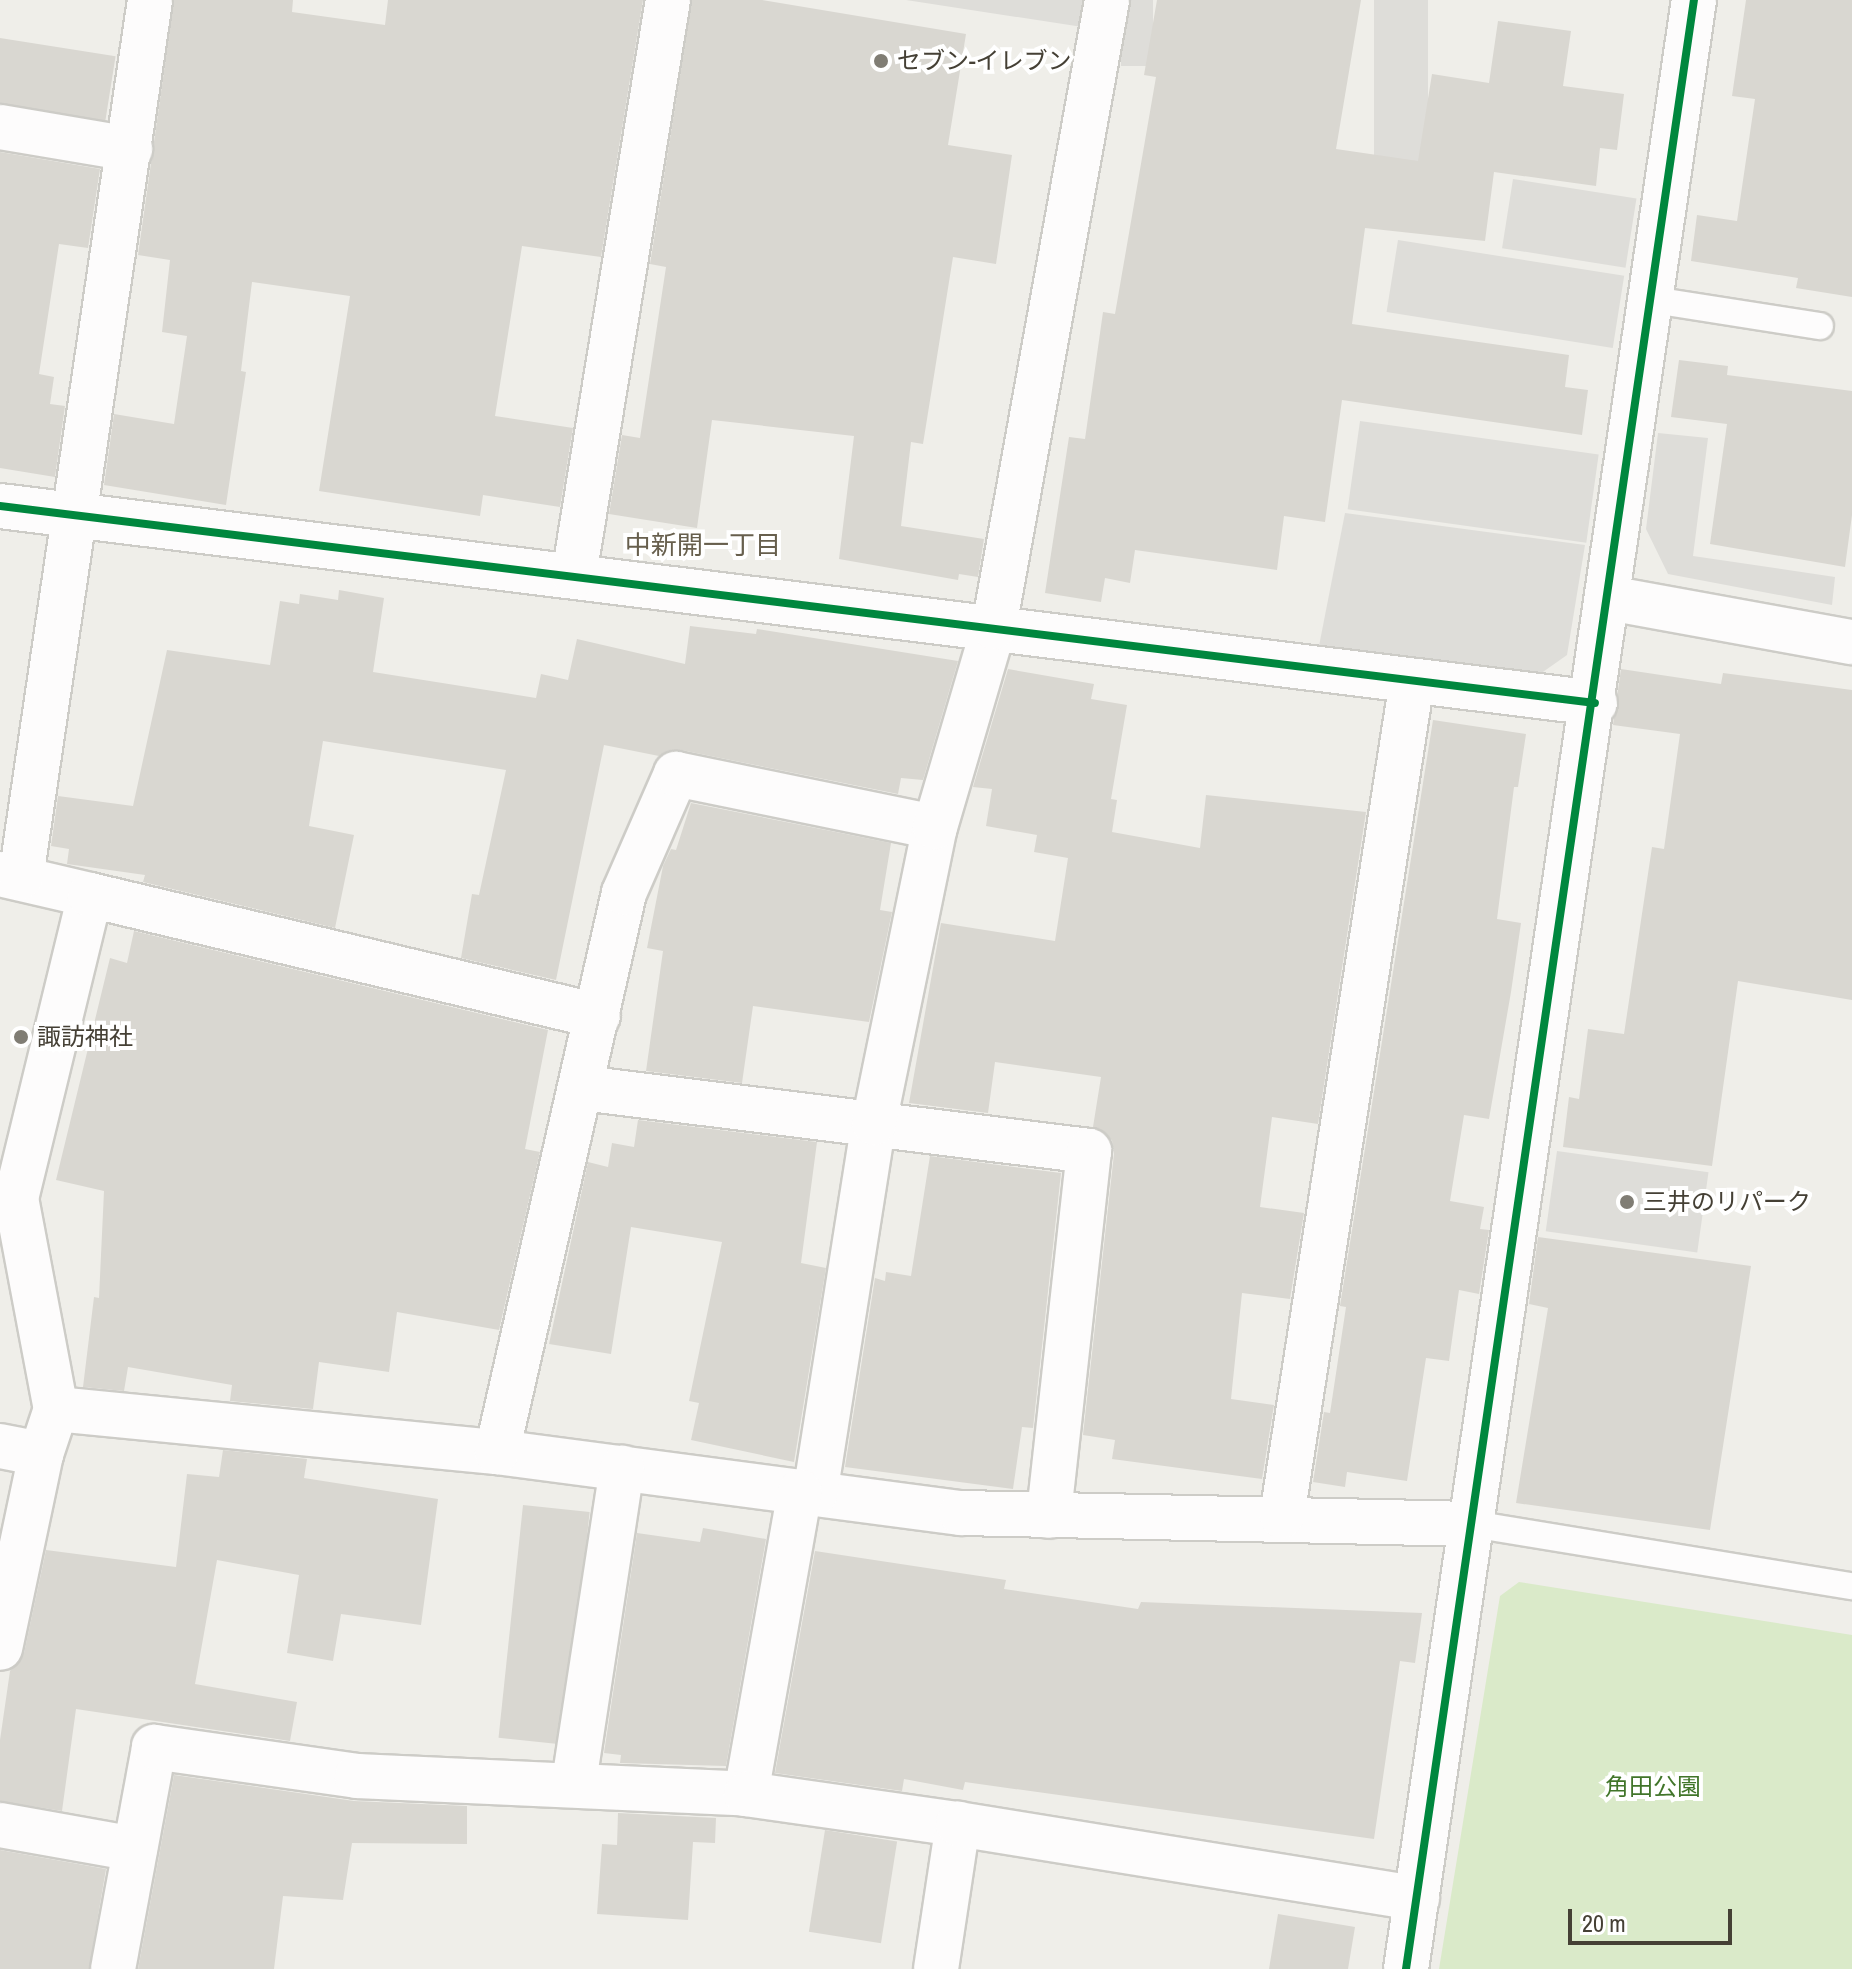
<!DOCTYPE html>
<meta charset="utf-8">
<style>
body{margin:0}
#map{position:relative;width:1852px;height:1969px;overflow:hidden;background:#efeee9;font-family:"Archivo Narrow","Noto Sans JP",sans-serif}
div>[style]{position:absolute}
.green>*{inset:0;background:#daeac9}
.parking>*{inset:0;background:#deddd9;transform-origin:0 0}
.building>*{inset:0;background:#d9d7d1;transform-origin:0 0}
.roads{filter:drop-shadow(2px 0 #cdccc7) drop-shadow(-2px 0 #cdccc7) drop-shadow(0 2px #cdccc7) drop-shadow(0 -2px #cdccc7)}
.service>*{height:26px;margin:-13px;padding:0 13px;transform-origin:13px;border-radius:13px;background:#fdfcfc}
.minor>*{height:44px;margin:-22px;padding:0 22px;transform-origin:22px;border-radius:22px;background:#fdfcfc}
.tertiary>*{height:44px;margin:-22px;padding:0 22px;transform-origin:22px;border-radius:22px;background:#fdfcfc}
.cycleway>*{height:8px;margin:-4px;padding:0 4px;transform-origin:4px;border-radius:4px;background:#00873e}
.dots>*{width:22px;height:22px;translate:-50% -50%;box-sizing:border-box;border:4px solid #fff;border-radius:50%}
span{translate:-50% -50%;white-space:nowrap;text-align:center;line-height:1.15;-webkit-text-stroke:8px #fff;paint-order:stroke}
.poi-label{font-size:24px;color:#454035}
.left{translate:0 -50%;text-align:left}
.park-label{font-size:24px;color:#41752a}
.neighbourhood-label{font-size:26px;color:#675f4d}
.scale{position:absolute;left:1568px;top:1909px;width:164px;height:36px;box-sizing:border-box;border:4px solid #454035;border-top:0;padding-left:10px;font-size:24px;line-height:28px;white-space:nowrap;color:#454035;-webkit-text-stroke:6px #fff;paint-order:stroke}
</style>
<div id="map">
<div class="green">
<i style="clip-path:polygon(1519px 1582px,1852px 1635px,1852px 1969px,1439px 1969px,1500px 1596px)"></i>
</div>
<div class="parking">
<i style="clip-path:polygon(906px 0,1094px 0,1089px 28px)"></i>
<i style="left:1121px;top:0;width:32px;height:66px"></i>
<i style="left:1374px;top:0;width:54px;height:167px"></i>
<i style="left:1513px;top:179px;width:125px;height:70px;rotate:9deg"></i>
<i style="left:1398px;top:240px;width:229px;height:73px;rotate:9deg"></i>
<i style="left:1360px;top:421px;width:241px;height:89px;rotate:8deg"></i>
<i style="clip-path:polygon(1658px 433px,1708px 438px,1693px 556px,1835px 577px,1832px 605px,1668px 574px,1646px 529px)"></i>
<i style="clip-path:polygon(1345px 513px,1585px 545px,1567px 655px,1540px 674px,1319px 646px)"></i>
<i style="left:1557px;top:1151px;width:153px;height:81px;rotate:8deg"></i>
</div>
<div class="building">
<i style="clip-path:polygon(174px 0,293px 0,292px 12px,385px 25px,388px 0,643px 0,601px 257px,522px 246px,495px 416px,573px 428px,560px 507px,483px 495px,480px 516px,319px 491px,350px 296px,252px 282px,241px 371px,246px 372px,226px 505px,104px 485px,114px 414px,174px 424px,187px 336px,162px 332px,170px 260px,138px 255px)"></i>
<i style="clip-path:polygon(692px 0,762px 0,966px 34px,948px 145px,1012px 155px,996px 264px,953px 257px,923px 444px,911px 442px,901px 526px,984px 539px,978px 577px,959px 574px,958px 580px,839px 559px,854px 436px,712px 420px,697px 528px,609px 514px,622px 435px,640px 438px,666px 267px,650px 264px)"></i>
<i style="clip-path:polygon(1157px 0,1361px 0,1336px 149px,1418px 161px,1432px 74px,1489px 83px,1498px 21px,1571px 31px,1563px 86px,1624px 94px,1617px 150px,1600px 148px,1596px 186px,1494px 172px,1485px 241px,1365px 228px,1352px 324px,1569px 355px,1565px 387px,1588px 390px,1582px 435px,1342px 400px,1325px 522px,1284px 516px,1277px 570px,1135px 550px,1130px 583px,1105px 578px,1101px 602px,1045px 593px,1069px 437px,1085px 439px,1103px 312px,1115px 314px,1156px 77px,1144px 75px)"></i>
<i style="clip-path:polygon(1746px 0,1852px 0,1852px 297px,1796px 288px,1798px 278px,1691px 261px,1697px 215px,1737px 221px,1755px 99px,1732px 96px)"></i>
<i style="left:0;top:38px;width:117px;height:65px;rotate:9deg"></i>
<i style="clip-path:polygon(0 152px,100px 169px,88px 248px,59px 244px,39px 374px,54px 377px,50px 404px,65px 406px,55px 477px,0 468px)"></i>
<i style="clip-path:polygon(1679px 360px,1728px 366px,1727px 375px,1852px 391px,1852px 515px,1845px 567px,1710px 544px,1727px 424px,1671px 417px)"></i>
<i style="clip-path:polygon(339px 590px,384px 598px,373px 672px,536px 698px,541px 674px,568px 680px,577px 639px,685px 664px,690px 626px,756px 634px,757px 629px,958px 661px,923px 780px,901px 778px,898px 794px,681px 750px,659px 756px,604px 745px,556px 980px,461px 958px,472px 894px,479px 895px,506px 770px,323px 741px,309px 826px,354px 835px,335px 928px,143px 882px,145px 875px,67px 864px,69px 849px,51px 846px,58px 796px,133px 806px,167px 650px,270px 665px,280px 601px,299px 604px,300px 594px,338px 600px)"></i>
<i style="clip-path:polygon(1008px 669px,1094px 684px,1091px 699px,1127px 705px,1111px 799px,1117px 800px,1112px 832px,1200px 848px,1206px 795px,1366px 812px,1318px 1124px,1272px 1117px,1260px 1207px,1304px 1213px,1290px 1299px,1242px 1293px,1231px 1399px,1274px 1405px,1262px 1479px,1112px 1459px,1115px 1440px,1083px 1435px,1114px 1154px,1112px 1140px,1093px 1127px,1101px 1077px,995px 1062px,988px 1113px,909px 1103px,941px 923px,1055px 941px,1068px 858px,1034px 852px,1037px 835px,986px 826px,992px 789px,973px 787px)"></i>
<i style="clip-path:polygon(1621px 669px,1721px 684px,1723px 673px,1852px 690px,1852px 1000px,1738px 981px,1712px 1166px,1563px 1147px,1569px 1097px,1579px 1099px,1588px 1029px,1624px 1034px,1652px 847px,1664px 849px,1680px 734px,1613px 725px)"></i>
<i style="clip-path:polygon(1433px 720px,1526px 734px,1518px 787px,1514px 787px,1497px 919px,1521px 923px,1511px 992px,1489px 1119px,1464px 1115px,1450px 1201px,1484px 1207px,1480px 1229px,1489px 1230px,1479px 1294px,1459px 1290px,1449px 1361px,1426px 1358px,1407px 1481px,1347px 1472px,1345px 1487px,1313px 1482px,1324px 1412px,1330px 1413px,1346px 1307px,1340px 1306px)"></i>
<i style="clip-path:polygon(691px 803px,891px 843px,880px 910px,892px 912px,869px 1022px,753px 1006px,742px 1083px,646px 1071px,663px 951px,647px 948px,663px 866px,671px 849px,676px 850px)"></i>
<i style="clip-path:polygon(134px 931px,548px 1030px,525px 1149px,540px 1152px,499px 1330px,397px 1312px,389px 1372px,319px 1362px,313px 1409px,230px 1401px,232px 1385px,128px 1367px,124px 1391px,83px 1387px,94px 1297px,99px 1298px,104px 1191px,56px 1180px,110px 958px,127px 963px)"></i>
<i style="clip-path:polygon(638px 1120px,817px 1142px,801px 1263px,826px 1268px,794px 1462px,691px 1440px,699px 1403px,689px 1401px,722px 1242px,631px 1227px,611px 1354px,549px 1344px,588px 1162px,608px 1167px,612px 1143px,634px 1147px)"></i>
<i style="clip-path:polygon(930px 1156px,1061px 1173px,1033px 1428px,1022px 1427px,1013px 1489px,845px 1467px,875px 1278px,885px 1281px,886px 1272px,911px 1276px)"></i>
<i style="clip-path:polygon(1538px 1237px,1751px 1266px,1710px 1530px,1516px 1503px,1548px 1308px,1529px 1304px)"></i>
<i style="clip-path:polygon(223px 1450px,307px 1459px,304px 1478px,438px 1499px,421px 1625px,341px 1614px,333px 1661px,287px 1653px,299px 1575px,217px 1560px,195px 1684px,297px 1702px,290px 1741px,76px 1709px,62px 1811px,0 1801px,0 1740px,10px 1671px,24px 1653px,46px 1550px,176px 1567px,187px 1474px,219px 1477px)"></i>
<i style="left:523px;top:1505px;width:67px;height:234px;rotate:6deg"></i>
<i style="clip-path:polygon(703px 1528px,766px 1539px,726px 1766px,620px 1763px,621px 1755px,604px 1753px,637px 1533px,700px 1542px)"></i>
<i style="clip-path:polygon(815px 1551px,1006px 1580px,1004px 1589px,1138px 1609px,1141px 1602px,1422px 1613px,1415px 1663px,1400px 1661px,1374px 1839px,965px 1782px,963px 1790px,904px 1779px,902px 1791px,775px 1773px)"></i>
<i style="clip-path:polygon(174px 1775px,354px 1801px,467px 1806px,467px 1844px,352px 1843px,343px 1900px,283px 1896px,274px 1969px,138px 1969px)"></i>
<i style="clip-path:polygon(618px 1813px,716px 1818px,715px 1843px,693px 1842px,688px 1920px,597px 1914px,602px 1844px,617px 1845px)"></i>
<i style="left:825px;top:1830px;width:73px;height:103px;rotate:9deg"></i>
<i style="clip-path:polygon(0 1850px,106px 1869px,89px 1969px,0 1969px)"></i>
<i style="clip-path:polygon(1278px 1914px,1355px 1927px,1348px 1969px,1269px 1969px)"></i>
</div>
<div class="roads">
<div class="service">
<i style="left:1647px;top:299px;width:175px;rotate:8.9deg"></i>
<i style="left:1472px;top:1524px;width:385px;rotate:9.3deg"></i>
</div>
<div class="minor">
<i style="left:0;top:127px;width:132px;rotate:9.6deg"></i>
<i style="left:0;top:506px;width:1607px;rotate:7.04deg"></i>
<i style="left:574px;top:575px;width:583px;rotate:-80.72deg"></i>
<i style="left:0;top:874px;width:92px;rotate:13.1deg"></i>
<i style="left:90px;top:895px;width:312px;rotate:103.7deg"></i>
<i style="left:16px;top:1198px;width:215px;rotate:79.3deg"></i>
<i style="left:56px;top:1409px;width:47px;rotate:108.4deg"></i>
<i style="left:41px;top:1454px;width:198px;rotate:101.9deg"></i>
<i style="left:21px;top:877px;width:886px;rotate:-81.63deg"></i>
<i style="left:90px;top:895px;width:522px;rotate:13.4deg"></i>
<i style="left:582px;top:1088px;width:511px;rotate:7.08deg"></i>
<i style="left:1089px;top:1151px;width:367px;rotate:96.3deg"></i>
<i style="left:56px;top:1409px;width:443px;rotate:5.6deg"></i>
<i style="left:497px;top:1452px;width:468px;rotate:7.5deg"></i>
<i style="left:961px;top:1513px;width:511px;rotate:1.23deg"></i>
<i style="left:0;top:1446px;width:42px;rotate:11deg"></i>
<i style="left:497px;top:1452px;width:573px;rotate:-77.2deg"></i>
<i style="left:624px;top:893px;width:130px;rotate:-66.4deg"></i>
<i style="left:676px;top:774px;width:264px;rotate:11.6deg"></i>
<i style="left:815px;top:1494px;width:376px;rotate:-81deg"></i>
<i style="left:874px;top:1123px;width:302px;rotate:-78.4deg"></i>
<i style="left:935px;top:827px;width:209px;rotate:-73.6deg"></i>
<i style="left:994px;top:627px;width:637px;rotate:-79.78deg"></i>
<i style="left:1282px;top:1516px;width:845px;rotate:-81.15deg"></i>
<i style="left:574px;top:1782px;width:318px;rotate:-81.3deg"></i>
<i style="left:746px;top:1794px;width:307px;rotate:-79.9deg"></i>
<i style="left:0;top:1825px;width:137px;rotate:10.1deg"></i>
<i style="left:113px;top:1969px;width:226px;rotate:-79.5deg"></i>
<i style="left:154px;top:1747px;width:205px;rotate:8.1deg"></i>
<i style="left:357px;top:1776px;width:389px;rotate:2.6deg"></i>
<i style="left:746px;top:1794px;width:214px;rotate:8.1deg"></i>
<i style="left:936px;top:1969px;width:147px;rotate:-81.4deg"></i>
<i style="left:958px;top:1824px;width:465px;rotate:9.2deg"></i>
</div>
<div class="tertiary">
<i style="left:1609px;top:598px;width:247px;rotate:10.3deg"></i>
<i style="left:1406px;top:1969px;width:1990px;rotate:-81.68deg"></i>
</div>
</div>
<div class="cycleway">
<i style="left:0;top:506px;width:1607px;rotate:7.04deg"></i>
<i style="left:1406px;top:1969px;width:1990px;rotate:-81.68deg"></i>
</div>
<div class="dots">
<i style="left:881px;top:61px;background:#807d74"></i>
<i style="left:21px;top:1037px;background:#807d74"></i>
<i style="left:1627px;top:1202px;background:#807d74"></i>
</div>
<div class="poi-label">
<span class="left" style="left:897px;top:61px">セブン-イレブン</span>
<span class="left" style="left:37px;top:1037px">諏訪神社</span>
<span class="left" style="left:1643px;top:1202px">三井のリパーク</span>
</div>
<div class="park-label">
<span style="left:1653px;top:1787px">角田公園</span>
</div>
<div class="neighbourhood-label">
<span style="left:703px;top:545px">中新開一丁目</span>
</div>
<div class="scale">20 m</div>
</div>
